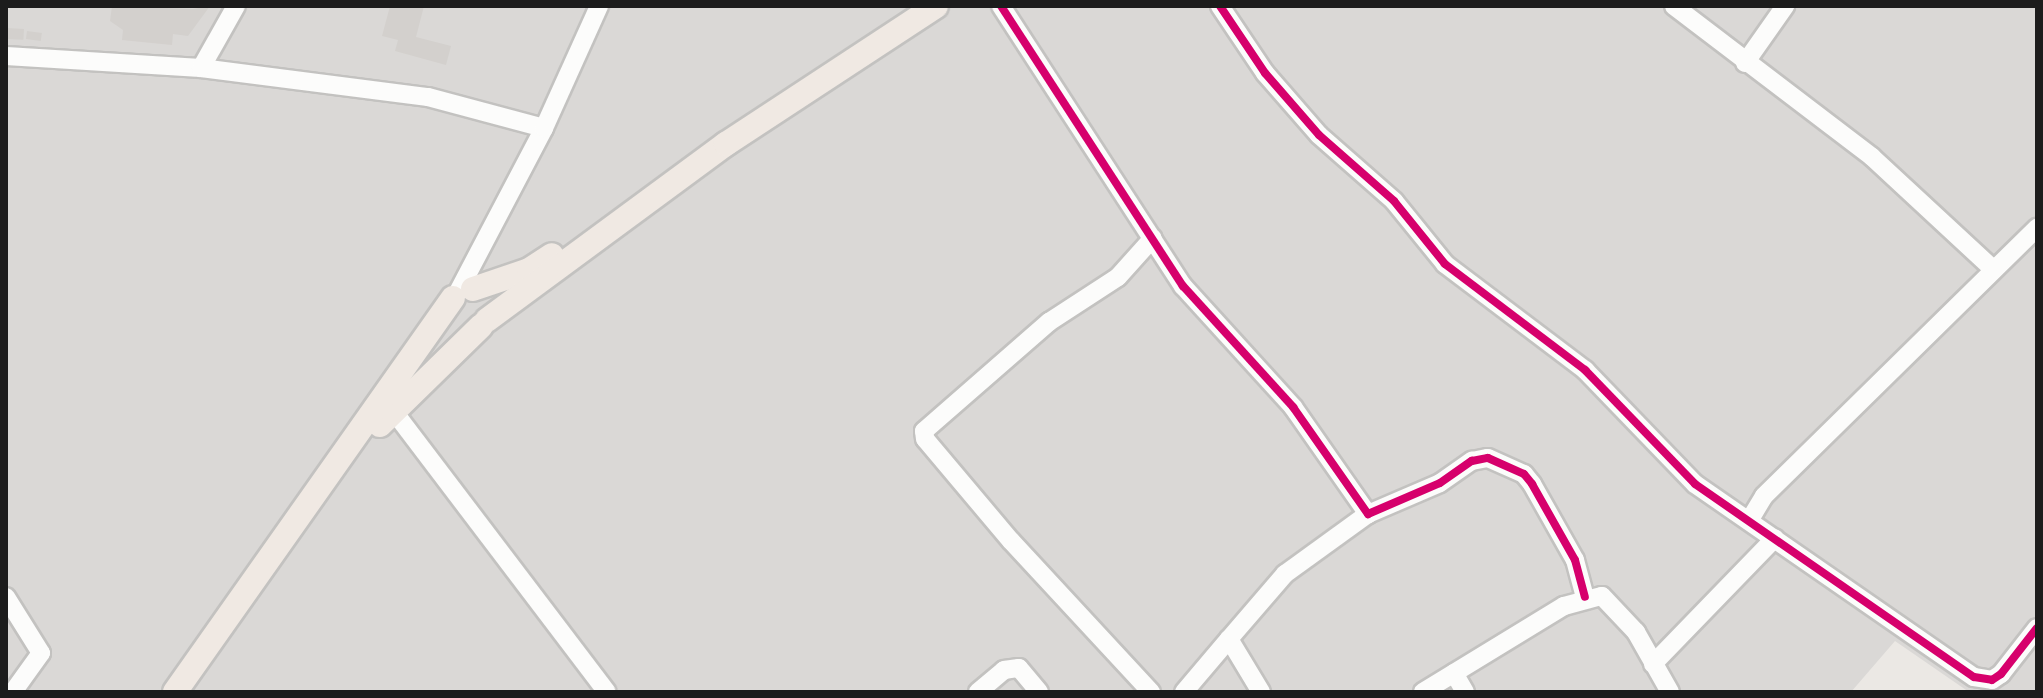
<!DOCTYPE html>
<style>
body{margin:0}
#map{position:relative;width:2043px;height:698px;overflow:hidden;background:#ebe8e4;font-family:Figtree,sans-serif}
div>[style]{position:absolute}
.residential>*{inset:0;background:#dad8d6}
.building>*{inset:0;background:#d3d0cd;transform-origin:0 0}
.roads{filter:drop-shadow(2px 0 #c3c2c0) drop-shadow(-2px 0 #c3c2c0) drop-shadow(0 2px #c3c2c0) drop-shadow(0 -2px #c3c2c0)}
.minor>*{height:18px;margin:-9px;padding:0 9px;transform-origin:9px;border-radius:9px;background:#fcfcfb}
.major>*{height:24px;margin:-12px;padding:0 12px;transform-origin:12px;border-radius:12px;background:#f0e9e3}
.cycleway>*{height:8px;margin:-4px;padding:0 4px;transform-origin:4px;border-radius:4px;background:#d6006c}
span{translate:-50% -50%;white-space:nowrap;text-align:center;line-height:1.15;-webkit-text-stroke:8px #fff;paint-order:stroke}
.frame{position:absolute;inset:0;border:8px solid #1c1c1c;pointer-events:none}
</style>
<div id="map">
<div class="residential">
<i style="clip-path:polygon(6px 6px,2037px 6px,2037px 692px,1969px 692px,1895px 641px,1851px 692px,6px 692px)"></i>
</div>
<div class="building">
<i style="clip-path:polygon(112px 6px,193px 9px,210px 6px,188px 36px,173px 34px,172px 45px,122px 40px,123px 30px,110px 21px)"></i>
<i style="clip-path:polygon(390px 6px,424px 6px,416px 37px,451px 46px,446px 65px,395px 51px,398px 40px,382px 36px)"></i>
<i style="left:7px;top:28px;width:17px;height:11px;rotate:3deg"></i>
<i style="left:27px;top:31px;width:15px;height:8px;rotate:8deg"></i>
</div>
<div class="roads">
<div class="minor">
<i style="left:1001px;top:6px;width:334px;rotate:57deg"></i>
<i style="left:1183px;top:286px;width:164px;rotate:47.7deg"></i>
<i style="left:1293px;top:407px;width:131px;rotate:55deg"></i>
<i style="left:1368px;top:514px;width:78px;rotate:-23.3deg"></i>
<i style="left:1440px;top:483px;width:39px;rotate:-35deg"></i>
<i style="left:1472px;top:461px;width:16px;rotate:-11deg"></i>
<i style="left:1488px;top:458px;width:39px;rotate:24deg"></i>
<i style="left:1524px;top:474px;width:13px;rotate:51deg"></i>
<i style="left:1532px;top:484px;width:87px;rotate:60.5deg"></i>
<i style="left:1575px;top:560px;width:38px;rotate:75deg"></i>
<i style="left:1220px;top:6px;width:81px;rotate:56.1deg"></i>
<i style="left:1265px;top:73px;width:82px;rotate:48.9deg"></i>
<i style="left:1319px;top:135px;width:100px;rotate:41.3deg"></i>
<i style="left:1394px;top:201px;width:81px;rotate:51deg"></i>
<i style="left:1445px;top:264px;width:176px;rotate:37.1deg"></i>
<i style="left:1585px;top:370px;width:158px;rotate:46deg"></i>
<i style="left:1695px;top:484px;width:339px;rotate:34.7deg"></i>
<i style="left:1974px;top:677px;width:18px;rotate:9deg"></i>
<i style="left:1992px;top:680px;width:11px;rotate:-34deg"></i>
<i style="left:2001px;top:674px;width:58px;rotate:-52deg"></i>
<i style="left:1674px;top:6px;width:249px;rotate:37.3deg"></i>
<i style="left:1872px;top:157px;width:165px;rotate:42.8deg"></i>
<i style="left:6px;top:56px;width:195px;rotate:3.5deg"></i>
<i style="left:201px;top:68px;width:229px;rotate:7.3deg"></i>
<i style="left:428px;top:97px;width:120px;rotate:15deg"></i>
<i style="left:1745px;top:63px;width:70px;rotate:-54.9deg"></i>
<i style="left:201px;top:68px;width:71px;rotate:-60.6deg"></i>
<i style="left:458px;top:292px;width:185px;rotate:-62.3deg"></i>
<i style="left:544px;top:128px;width:134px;rotate:-65.7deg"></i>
<i style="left:392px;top:409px;width:355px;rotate:52.8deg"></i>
<i style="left:1749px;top:521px;width:29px;rotate:-59deg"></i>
<i style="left:1764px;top:496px;width:383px;rotate:-44.5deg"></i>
<i style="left:6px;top:597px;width:66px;rotate:58deg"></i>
<i style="left:41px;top:653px;width:48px;rotate:125.7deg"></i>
<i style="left:1653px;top:664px;width:175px;rotate:-45.9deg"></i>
<i style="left:1454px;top:673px;width:22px;rotate:60deg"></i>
<i style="left:978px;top:692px;width:34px;rotate:-40deg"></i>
<i style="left:1004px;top:670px;width:15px;rotate:-8deg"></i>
<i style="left:1019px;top:668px;width:31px;rotate:50deg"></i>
<i style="left:1151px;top:692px;width:206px;rotate:-132.8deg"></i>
<i style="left:1011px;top:541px;width:133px;rotate:-130.1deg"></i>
<i style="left:925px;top:439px;width:8px;rotate:-97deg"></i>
<i style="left:924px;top:431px;width:166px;rotate:-41.1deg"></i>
<i style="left:1049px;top:322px;width:82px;rotate:-33.1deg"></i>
<i style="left:1118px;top:277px;width:52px;rotate:-48.1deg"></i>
<i style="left:1184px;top:692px;width:70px;rotate:-49.7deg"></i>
<i style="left:1261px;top:692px;width:62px;rotate:-121.1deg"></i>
<i style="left:1229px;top:639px;width:86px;rotate:-49.3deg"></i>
<i style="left:1285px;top:574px;width:102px;rotate:-35.9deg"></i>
<i style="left:1423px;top:692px;width:165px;rotate:-31.4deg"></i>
<i style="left:1564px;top:606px;width:39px;rotate:-15deg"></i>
<i style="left:1602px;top:596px;width:50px;rotate:46.6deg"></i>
<i style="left:1636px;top:632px;width:69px;rotate:60.5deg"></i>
</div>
<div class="major">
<i style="left:473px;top:289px;width:59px;rotate:-18.7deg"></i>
<i style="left:529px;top:270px;width:27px;rotate:-33deg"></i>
<i style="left:487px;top:320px;width:297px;rotate:-36.4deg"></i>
<i style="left:726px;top:144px;width:251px;rotate:-33.3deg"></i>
<i style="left:380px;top:425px;width:141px;rotate:-44.4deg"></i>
<i style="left:175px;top:692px;width:482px;rotate:-54.8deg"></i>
</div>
</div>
<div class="cycleway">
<i style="left:1001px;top:6px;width:334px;rotate:57deg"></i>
<i style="left:1183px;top:286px;width:164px;rotate:47.7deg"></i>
<i style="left:1293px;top:407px;width:131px;rotate:55deg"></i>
<i style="left:1368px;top:514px;width:78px;rotate:-23.3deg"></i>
<i style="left:1440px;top:483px;width:39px;rotate:-35deg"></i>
<i style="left:1472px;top:461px;width:16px;rotate:-11deg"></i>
<i style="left:1488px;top:458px;width:39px;rotate:24deg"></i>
<i style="left:1524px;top:474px;width:13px;rotate:51deg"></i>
<i style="left:1532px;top:484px;width:87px;rotate:60.5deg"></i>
<i style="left:1575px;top:560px;width:38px;rotate:75deg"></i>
<i style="left:1220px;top:6px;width:81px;rotate:56.1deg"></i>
<i style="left:1265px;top:73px;width:82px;rotate:48.9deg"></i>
<i style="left:1319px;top:135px;width:100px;rotate:41.3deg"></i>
<i style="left:1394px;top:201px;width:81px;rotate:51deg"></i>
<i style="left:1445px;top:264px;width:176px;rotate:37.1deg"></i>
<i style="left:1585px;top:370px;width:158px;rotate:46deg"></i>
<i style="left:1695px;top:484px;width:339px;rotate:34.7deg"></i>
<i style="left:1974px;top:677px;width:18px;rotate:9deg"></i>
<i style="left:1992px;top:680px;width:11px;rotate:-34deg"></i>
<i style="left:2001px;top:674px;width:58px;rotate:-52deg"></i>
</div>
<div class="frame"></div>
</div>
